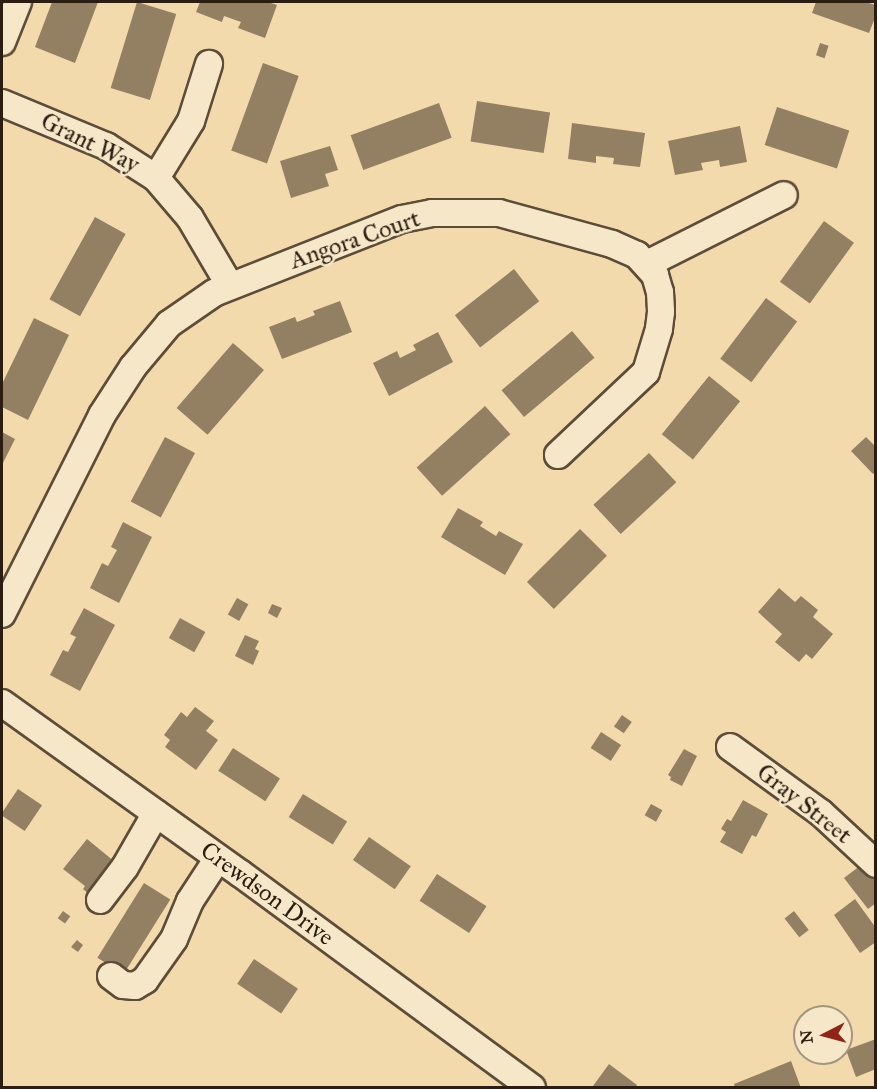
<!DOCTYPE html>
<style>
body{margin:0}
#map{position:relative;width:877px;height:1089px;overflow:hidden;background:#f3daac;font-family:"IM FELL Great Primer",serif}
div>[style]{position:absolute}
.building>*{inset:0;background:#937f62;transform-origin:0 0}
.roads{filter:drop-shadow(2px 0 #5d4c38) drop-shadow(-2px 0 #5d4c38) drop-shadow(0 2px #5d4c38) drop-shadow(0 -2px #5d4c38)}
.minor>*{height:26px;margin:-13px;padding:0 13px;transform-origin:13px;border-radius:13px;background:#f7e7c9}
span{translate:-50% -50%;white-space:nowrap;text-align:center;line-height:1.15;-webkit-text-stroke:5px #f7e7c9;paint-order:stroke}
.street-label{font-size:24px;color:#2b1d12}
.frame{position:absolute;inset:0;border:3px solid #2b1d12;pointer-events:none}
.north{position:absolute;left:793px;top:1005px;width:60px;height:60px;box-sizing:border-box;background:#f7e7c9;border:2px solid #a59680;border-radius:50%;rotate:264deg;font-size:16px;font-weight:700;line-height:24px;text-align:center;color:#2b1d12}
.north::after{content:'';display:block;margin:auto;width:21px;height:27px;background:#8f2418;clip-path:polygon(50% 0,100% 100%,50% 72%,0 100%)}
</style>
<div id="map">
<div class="building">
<i style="clip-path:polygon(52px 2px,98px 2px,75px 63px,35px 47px)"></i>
<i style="left:137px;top:2px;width:41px;height:90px;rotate:17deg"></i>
<i style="clip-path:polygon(200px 2px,268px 2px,277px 5px,265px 38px,238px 28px,241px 22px,224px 16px,222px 22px,196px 12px)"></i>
<i style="clip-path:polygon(816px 2px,865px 2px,876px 5px,876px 15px,869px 33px,812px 13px)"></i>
<i style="left:820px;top:43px;width:9px;height:13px;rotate:18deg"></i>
<i style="left:263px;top:63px;width:38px;height:93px;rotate:20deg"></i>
<i style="left:477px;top:101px;width:74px;height:41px;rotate:9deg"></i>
<i style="left:439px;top:103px;width:37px;height:94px;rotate:70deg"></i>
<i style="left:777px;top:107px;width:76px;height:40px;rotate:18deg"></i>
<i style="clip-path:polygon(572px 123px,645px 133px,640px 167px,613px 164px,614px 158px,596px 156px,596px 163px,568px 159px)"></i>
<i style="clip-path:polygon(740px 126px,747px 162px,720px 167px,719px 160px,701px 163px,703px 170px,675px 175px,668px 141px)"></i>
<i style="clip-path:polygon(330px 146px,338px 170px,325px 174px,329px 186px,291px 198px,280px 161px)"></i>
<i style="left:95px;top:217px;width:35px;height:94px;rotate:29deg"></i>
<i style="left:824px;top:221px;width:37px;height:75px;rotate:36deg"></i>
<i style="left:514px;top:269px;width:41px;height:75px;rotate:52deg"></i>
<i style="left:766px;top:298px;width:39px;height:76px;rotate:37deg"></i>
<i style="clip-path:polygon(340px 301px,352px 332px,282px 359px,269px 327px,295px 317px,297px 322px,315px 315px,313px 311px)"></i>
<i style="clip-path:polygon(34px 318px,69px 335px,28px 420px,2px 407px,2px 384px)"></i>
<i style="left:572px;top:331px;width:35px;height:92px;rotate:50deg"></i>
<i style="clip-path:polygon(438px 332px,453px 362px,389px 396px,373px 363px,397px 351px,400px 358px,416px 350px,413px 345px)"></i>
<i style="left:233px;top:343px;width:41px;height:86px;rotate:41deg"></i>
<i style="left:709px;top:376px;width:40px;height:75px;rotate:39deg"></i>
<i style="left:485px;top:406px;width:38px;height:92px;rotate:48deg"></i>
<i style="clip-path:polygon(2px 432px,15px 439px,2px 465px)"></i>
<i style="left:165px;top:437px;width:34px;height:73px;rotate:28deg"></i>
<i style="clip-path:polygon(866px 437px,876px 447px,876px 471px,873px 474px,851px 451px)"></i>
<i style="left:649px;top:453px;width:40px;height:76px;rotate:47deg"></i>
<i style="clip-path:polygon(458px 508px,483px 522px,480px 526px,496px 536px,499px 531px,523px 544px,505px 575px,441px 537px)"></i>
<i style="clip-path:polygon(123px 522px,152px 537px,119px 603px,90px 588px,102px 563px,108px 566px,117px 550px,111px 547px)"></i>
<i style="left:580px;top:529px;width:38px;height:75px;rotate:45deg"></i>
<i style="clip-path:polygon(779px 588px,795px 602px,801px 596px,818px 610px,813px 617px,833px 634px,812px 659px,806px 654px,799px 662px,775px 642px,782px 634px,758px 612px)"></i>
<i style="left:237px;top:598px;width:13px;height:19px;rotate:29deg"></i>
<i style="clip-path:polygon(272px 604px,282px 608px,277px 618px,268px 613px)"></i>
<i style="clip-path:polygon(84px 608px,115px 625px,80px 691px,50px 675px,63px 650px,68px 652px,76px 637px,70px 634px)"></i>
<i style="left:180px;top:618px;width:29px;height:23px;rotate:29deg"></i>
<i style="clip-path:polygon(245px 635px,259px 641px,255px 649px,259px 651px,253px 665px,235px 656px)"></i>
<i style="clip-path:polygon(195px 707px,214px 721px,206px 731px,218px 740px,196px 770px,165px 747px,170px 740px,164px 735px,181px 712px,187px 717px)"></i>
<i style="left:622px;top:715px;width:12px;height:14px;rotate:35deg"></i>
<i style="left:601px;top:732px;width:24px;height:19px;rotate:33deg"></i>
<i style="left:233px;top:748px;width:56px;height:27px;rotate:33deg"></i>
<i style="clip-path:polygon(684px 749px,697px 756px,682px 786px,670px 780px,671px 777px,668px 775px)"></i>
<i style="left:18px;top:789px;width:29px;height:31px;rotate:34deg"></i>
<i style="left:303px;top:794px;width:52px;height:27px;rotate:32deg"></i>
<i style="clip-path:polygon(743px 800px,768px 814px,756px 837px,752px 835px,742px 854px,720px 842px,726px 832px,721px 829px,727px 819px,731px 821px)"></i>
<i style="left:651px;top:804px;width:13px;height:13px;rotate:29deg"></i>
<i style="left:369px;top:837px;width:51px;height:28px;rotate:35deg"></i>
<i style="clip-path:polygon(87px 839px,115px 862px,91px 896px,83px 889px,85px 886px,63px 869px)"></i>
<i style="clip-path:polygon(865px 862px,876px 876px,876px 903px,868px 909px,844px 878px)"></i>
<i style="left:437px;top:874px;width:59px;height:32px;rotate:33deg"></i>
<i style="left:144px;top:883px;width:31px;height:88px;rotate:32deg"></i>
<i style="clip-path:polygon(855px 899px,876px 928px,876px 942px,860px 953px,834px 915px)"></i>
<i style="left:63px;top:911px;width:9px;height:9px;rotate:36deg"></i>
<i style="left:794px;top:911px;width:24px;height:12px;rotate:52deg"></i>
<i style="clip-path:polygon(77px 940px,83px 945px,78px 952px,71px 947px)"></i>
<i style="left:254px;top:959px;width:53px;height:30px;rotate:34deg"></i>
<i style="clip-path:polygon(876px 1039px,876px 1069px,856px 1077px,846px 1050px)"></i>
<i style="clip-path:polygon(791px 1061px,801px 1088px,735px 1088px,734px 1084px)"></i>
<i style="clip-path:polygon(609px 1064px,637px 1085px,635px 1088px,593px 1086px)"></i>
</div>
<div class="roads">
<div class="minor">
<i style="left:2px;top:42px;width:43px;rotate:-68.2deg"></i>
<i style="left:2px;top:103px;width:113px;rotate:22.5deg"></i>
<i style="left:106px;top:146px;width:59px;rotate:32.6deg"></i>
<i style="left:156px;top:178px;width:52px;rotate:49.6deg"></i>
<i style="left:190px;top:218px;width:79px;rotate:59.5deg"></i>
<i style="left:156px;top:178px;width:67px;rotate:-58.4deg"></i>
<i style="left:191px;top:121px;width:60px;rotate:-72.5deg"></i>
<i style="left:647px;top:264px;width:153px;rotate:-26.7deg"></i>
<i style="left:2px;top:614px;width:223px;rotate:-63.3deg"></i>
<i style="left:102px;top:415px;width:57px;rotate:-57.1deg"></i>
<i style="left:133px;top:367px;width:56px;rotate:-50.1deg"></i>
<i style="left:169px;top:324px;width:55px;rotate:-34.6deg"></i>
<i style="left:214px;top:293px;width:202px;rotate:-21.5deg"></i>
<i style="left:402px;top:219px;width:31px;rotate:-11deg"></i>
<i style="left:432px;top:213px;width:67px"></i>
<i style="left:499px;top:213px;width:117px;rotate:15.3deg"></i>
<i style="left:612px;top:244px;width:27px;rotate:24deg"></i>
<i style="left:637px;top:255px;width:27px;rotate:48deg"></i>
<i style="left:655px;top:275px;width:18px;rotate:74deg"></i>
<i style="left:660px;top:292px;width:20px;rotate:87deg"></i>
<i style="left:661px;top:312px;width:17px;rotate:97deg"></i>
<i style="left:659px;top:329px;width:45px;rotate:106.8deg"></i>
<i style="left:646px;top:372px;width:121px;rotate:136.7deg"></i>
<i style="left:2px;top:703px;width:294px;rotate:35.6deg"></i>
<i style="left:241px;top:874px;width:361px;rotate:36.3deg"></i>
<i style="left:730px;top:747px;width:112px;rotate:36deg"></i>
<i style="left:821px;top:813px;width:75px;rotate:42.8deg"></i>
<i style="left:100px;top:900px;width:41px;rotate:-52.9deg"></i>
<i style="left:125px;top:867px;width:62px;rotate:-60.1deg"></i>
<i style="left:111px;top:976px;width:15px;rotate:37deg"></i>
<i style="left:123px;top:985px;width:12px;rotate:5deg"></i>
<i style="left:135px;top:986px;width:12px;rotate:-31deg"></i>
<i style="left:145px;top:980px;width:50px;rotate:-54.7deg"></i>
<i style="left:174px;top:939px;width:41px;rotate:-67.2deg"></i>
<i style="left:190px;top:901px;width:51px;rotate:-56.9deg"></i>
</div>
</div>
<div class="street-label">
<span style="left:90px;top:143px;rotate:26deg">Grant Way</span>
<span style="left:355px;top:240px;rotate:-19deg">Angora Court</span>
<span style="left:804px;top:804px;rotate:38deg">Gray Street</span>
<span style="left:267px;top:894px;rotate:36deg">Crewdson Drive</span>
</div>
<div class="frame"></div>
<div class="north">N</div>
</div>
